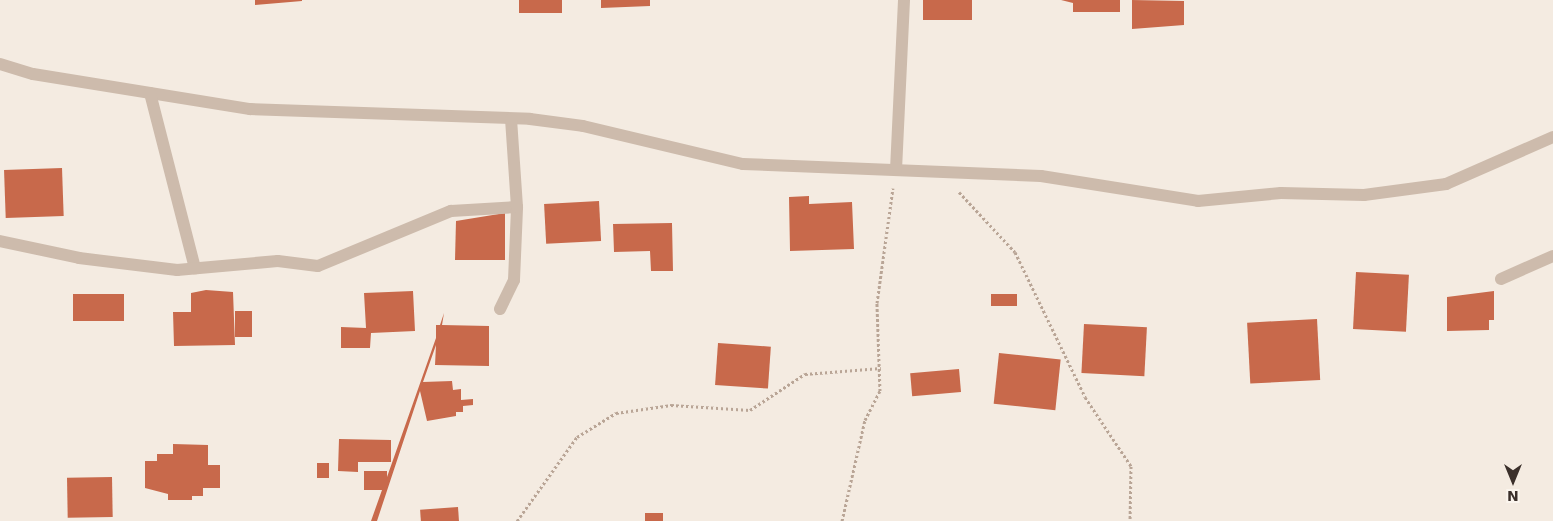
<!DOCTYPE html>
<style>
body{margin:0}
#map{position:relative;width:1553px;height:521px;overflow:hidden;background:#f4ebe1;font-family:"DejaVu Sans",sans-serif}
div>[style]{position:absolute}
.building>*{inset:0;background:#c8694b;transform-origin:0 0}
.path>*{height:3px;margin-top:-1.5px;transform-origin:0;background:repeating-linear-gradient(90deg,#b9a596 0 2.5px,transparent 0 5px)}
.minor>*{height:12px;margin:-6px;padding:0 6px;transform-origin:6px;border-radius:6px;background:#cdbbac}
span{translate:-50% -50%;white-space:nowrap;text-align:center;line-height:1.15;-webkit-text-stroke:4.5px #fbf5ee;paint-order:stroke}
.north{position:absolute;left:1488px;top:456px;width:50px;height:50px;-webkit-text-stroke:4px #fbf5ee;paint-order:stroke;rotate:180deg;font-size:14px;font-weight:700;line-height:20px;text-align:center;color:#3b302b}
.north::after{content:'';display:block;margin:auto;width:18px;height:22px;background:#3b302b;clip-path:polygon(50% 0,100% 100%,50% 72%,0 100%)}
</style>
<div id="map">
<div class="building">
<i style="clip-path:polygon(255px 0,302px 0,302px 1px,255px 5px)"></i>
<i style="left:519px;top:0;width:43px;height:13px"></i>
<i style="clip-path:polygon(601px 0,650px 0,650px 6px,601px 8px)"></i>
<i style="left:923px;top:0;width:49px;height:20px"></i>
<i style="clip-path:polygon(1061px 0,1120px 0,1120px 12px,1073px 12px,1073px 3px)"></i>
<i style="clip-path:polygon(1132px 0,1184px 1px,1184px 25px,1132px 29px)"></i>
<i style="left:62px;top:168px;width:48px;height:58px;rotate:88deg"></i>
<i style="clip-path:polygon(809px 196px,809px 204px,852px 202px,854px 249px,790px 251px,789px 197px)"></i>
<i style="left:599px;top:201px;width:40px;height:55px;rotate:87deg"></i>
<i style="clip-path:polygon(505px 213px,505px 260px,455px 260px,456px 221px)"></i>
<i style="clip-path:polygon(672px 223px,673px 271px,651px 271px,650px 251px,614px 252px,613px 224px)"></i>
<i style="left:1356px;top:272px;width:53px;height:57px;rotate:3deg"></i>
<i style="clip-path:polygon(206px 290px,233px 292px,235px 345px,174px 346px,173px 312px,191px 312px,191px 293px)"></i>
<i style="clip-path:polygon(413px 291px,415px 331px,371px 333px,370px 348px,341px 348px,341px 327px,366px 328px,364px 293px)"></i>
<i style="clip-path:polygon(1494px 291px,1494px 320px,1489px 320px,1489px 330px,1447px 331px,1447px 297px)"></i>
<i style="left:124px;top:294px;width:27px;height:51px;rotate:90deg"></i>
<i style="left:991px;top:294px;width:26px;height:12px"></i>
<i style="left:252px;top:311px;width:26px;height:17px;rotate:90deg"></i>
<i style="clip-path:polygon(444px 313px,442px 325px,489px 326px,489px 366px,435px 365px,436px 345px,423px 382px,452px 381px,453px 390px,461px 389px,461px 400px,473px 399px,473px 405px,463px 406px,463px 412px,456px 412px,456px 416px,427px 421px,420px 391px,377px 521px,371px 521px,382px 490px,364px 490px,364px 471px,387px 471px,387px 477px,436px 338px,436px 325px,440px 325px)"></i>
<i style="left:1317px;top:319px;width:61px;height:70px;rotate:87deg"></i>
<i style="left:1084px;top:324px;width:63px;height:49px;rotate:3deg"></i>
<i style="left:718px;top:343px;width:53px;height:42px;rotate:4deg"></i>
<i style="left:999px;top:353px;width:62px;height:51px;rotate:6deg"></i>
<i style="left:959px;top:369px;width:23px;height:49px;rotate:85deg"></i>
<i style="clip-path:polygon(339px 439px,391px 440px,391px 462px,358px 462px,358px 472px,338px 471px)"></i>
<i style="clip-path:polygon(173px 444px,208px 445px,208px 465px,220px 465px,220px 488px,203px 488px,203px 496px,192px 496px,192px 500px,168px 500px,168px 494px,145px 488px,145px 461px,157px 461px,157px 454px,173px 454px)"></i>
<i style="left:317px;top:463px;width:12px;height:15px"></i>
<i style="left:112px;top:477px;width:40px;height:45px;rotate:89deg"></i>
<i style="left:458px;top:507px;width:14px;height:38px;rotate:86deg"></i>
<i style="left:645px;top:513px;width:18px;height:8px"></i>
</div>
<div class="path">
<i style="left:959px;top:192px;width:82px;rotate:47deg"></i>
<i style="left:1015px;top:252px;width:161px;rotate:64.2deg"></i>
<i style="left:1085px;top:397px;width:83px;rotate:56.3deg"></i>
<i style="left:1131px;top:466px;width:55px;rotate:91deg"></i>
<i style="left:517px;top:521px;width:103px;rotate:-54.5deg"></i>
<i style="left:577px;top:437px;width:46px;rotate:-31.6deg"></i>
<i style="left:616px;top:413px;width:56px;rotate:-8.3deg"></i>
<i style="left:671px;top:405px;width:79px;rotate:3.6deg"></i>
<i style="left:750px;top:410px;width:66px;rotate:-33.2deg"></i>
<i style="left:805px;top:374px;width:76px;rotate:-4.5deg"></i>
<i style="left:842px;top:521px;width:104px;rotate:-77.2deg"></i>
<i style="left:865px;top:420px;width:33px;rotate:-63deg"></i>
<i style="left:880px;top:391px;width:88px;rotate:-92deg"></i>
<i style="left:877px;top:303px;width:116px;rotate:-82.1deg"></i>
</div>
<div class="minor">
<i style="left:0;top:64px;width:34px;rotate:17deg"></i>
<i style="left:33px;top:74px;width:220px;rotate:9.2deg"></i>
<i style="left:250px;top:109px;width:280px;rotate:2deg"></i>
<i style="left:530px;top:119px;width:53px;rotate:7.5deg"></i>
<i style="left:583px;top:126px;width:164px;rotate:13.4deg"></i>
<i style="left:743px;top:164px;width:298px;rotate:2.3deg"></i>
<i style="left:1041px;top:176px;width:159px;rotate:9deg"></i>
<i style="left:1198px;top:201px;width:83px;rotate:-5.5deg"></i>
<i style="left:1281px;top:193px;width:83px;rotate:1.4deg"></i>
<i style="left:1364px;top:195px;width:83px;rotate:-7.6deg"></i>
<i style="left:1446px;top:184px;width:117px;rotate:-23.7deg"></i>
<i style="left:150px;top:93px;width:181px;rotate:75.6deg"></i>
<i style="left:896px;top:170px;width:170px;rotate:-87.3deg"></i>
<i style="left:0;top:241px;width:81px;rotate:12.1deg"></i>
<i style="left:79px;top:258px;width:99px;rotate:7deg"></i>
<i style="left:177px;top:270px;width:101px;rotate:-5.1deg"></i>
<i style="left:278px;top:261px;width:40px;rotate:7.1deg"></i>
<i style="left:318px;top:266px;width:144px;rotate:-22.5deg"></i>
<i style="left:451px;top:211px;width:66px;rotate:-3.5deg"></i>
<i style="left:1501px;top:279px;width:57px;rotate:-23.9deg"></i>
<i style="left:500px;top:309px;width:32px;rotate:-64deg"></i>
<i style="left:514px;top:280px;width:73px;rotate:-87.6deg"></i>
<i style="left:517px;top:207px;width:88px;rotate:-93.9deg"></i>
</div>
<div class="north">N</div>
</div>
